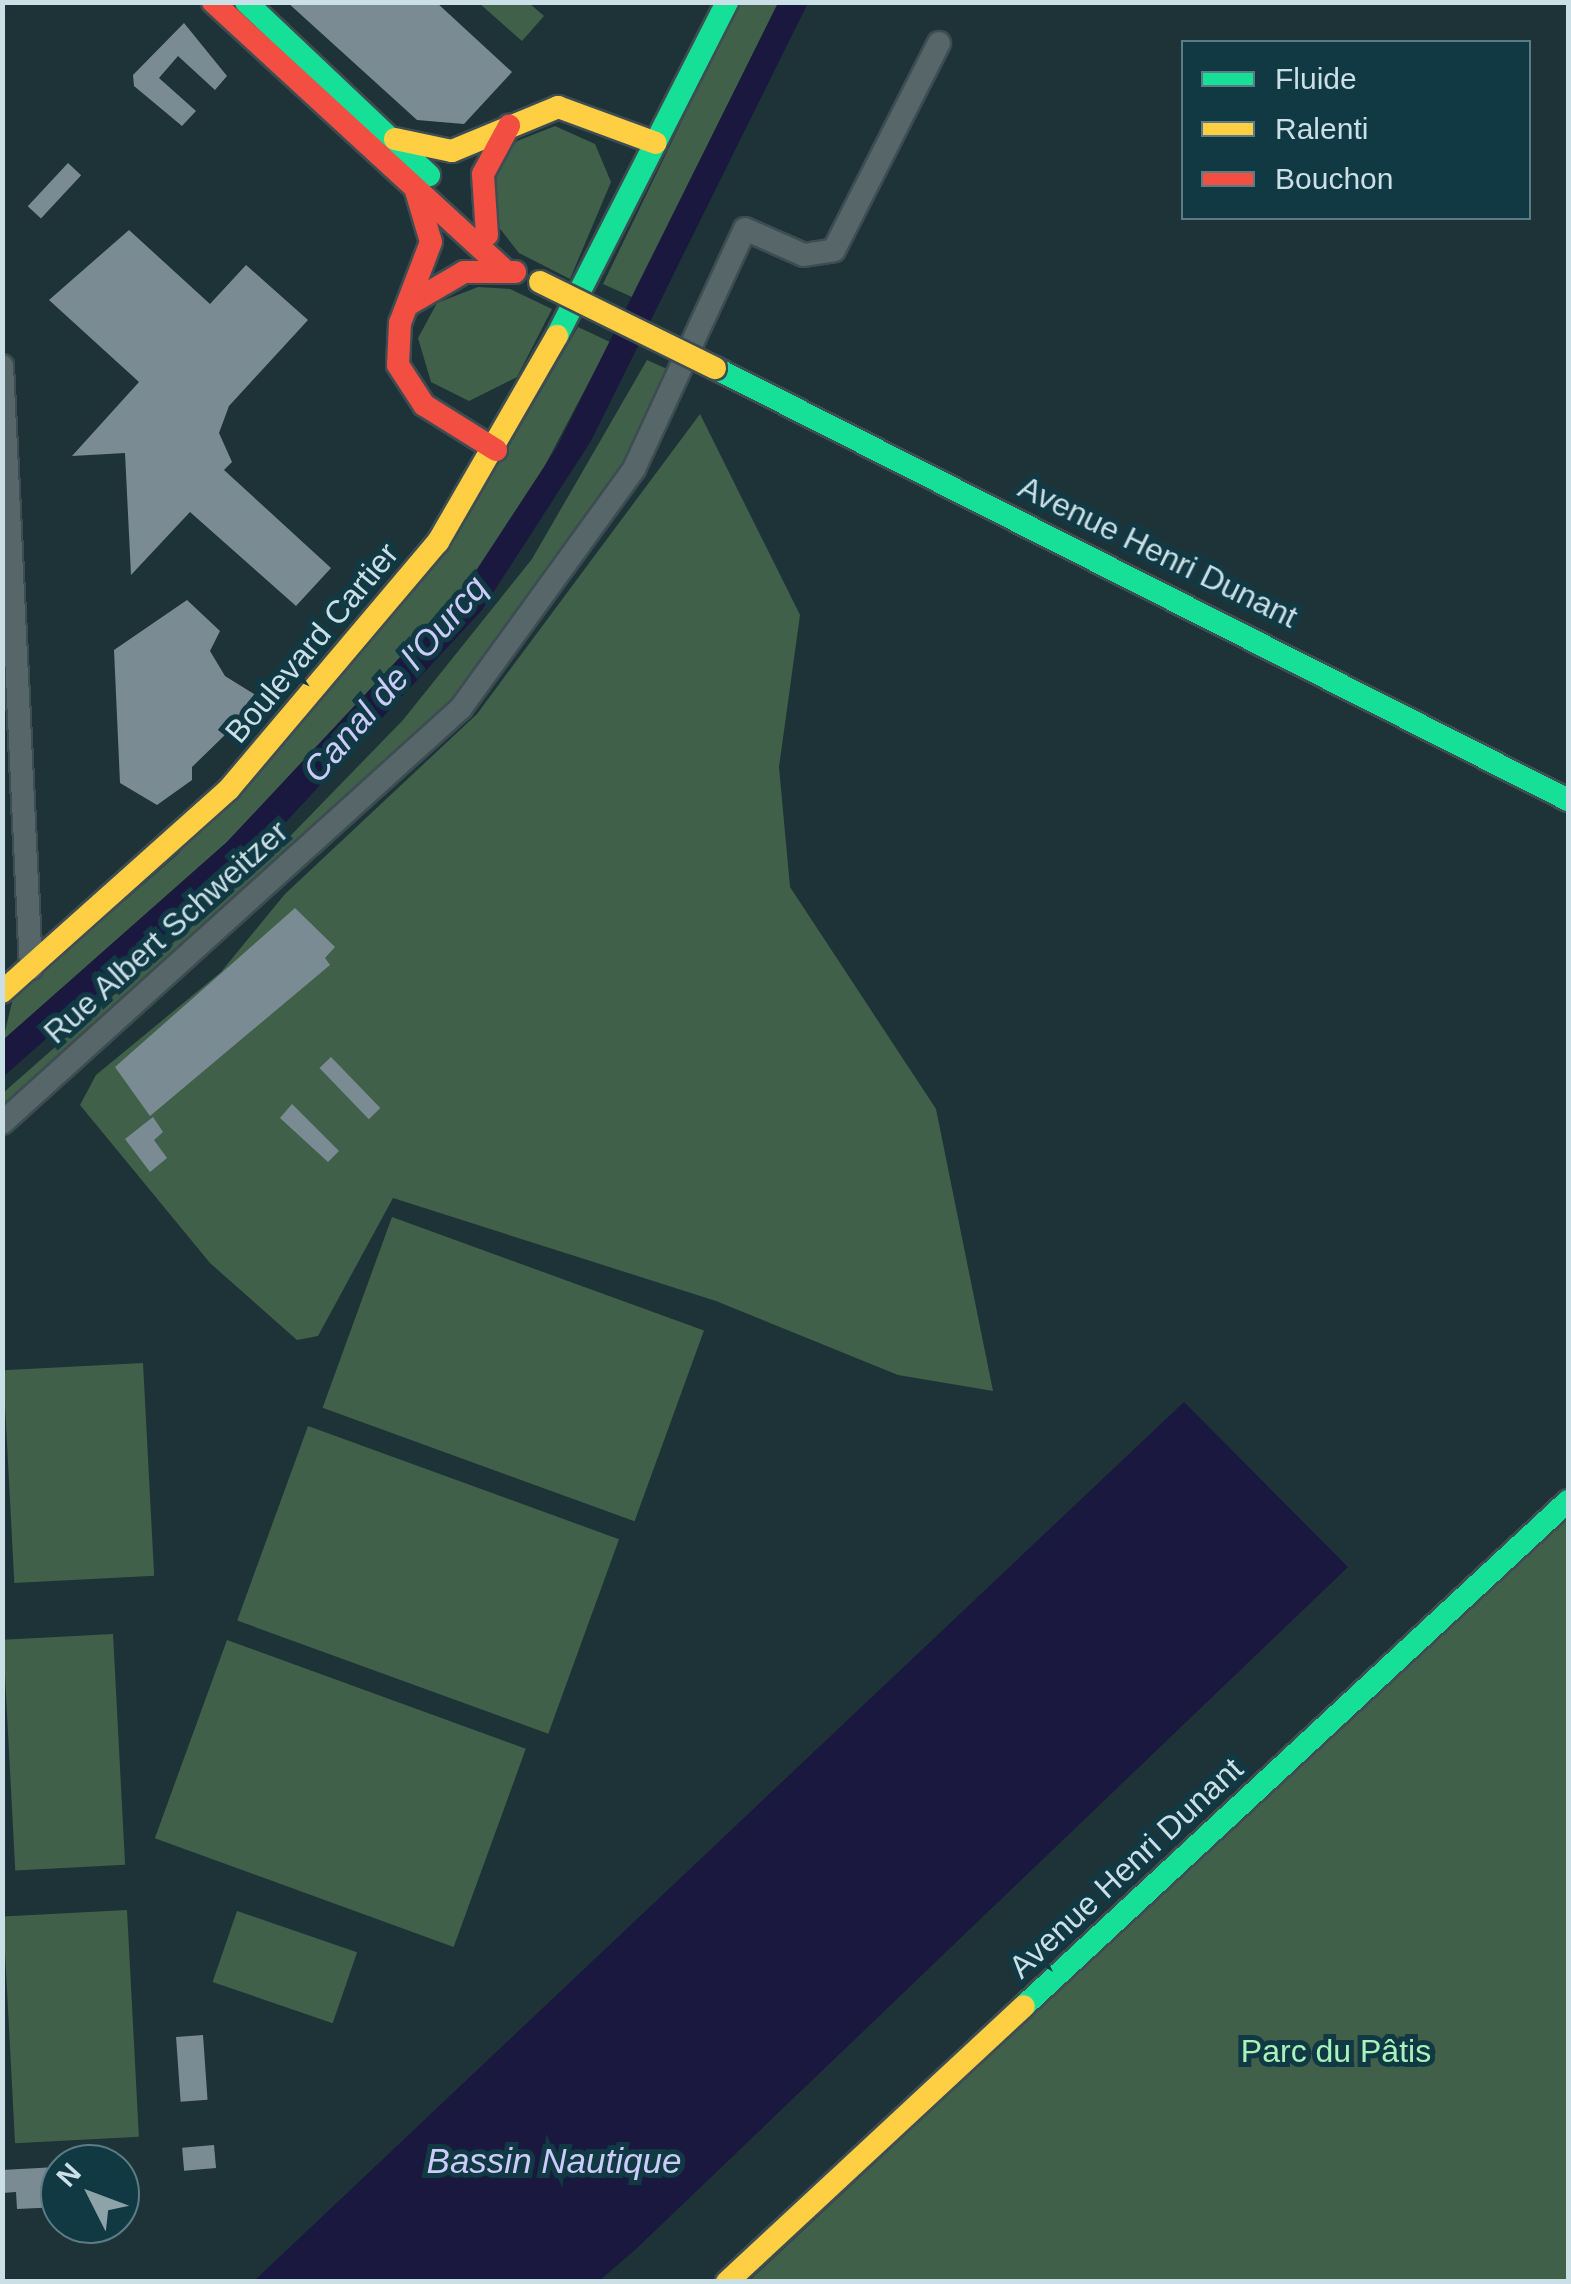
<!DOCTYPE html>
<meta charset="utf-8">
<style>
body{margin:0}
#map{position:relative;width:1571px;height:2284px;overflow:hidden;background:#1d3338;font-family:Helvetica,sans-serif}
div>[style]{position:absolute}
.green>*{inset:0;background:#40604a;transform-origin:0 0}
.water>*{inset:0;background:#1b183f}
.building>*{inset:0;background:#7b8b94;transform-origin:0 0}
.roads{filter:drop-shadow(2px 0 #3d4d52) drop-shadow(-2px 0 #3d4d52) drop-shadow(0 2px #3d4d52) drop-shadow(0 -2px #3d4d52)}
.street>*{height:22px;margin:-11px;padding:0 11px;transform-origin:11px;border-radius:11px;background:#576669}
.fast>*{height:22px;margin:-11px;padding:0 11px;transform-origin:11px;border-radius:11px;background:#16e098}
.slow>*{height:22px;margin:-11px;padding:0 11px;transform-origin:11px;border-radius:11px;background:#ffcf43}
.jam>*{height:22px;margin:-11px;padding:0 11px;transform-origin:11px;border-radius:11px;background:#f24e42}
.bridges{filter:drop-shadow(2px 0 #3d4d52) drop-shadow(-2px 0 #3d4d52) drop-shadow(0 2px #3d4d52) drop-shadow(0 -2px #3d4d52)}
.slow-bridge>*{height:22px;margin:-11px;padding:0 11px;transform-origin:11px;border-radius:11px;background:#ffcf43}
span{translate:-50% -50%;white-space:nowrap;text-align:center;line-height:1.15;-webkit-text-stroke:10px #113944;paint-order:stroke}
.street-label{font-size:32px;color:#cbdfe6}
.park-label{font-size:32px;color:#a7f3ba}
.water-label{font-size:35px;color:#cccbfa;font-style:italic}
.frame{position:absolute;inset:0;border:5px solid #cbdfe6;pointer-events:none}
.legend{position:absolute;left:1181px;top:40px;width:350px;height:180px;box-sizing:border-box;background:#113944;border:2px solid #5b7b85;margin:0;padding:12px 18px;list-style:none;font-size:30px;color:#cbdfe6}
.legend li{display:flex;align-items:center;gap:20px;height:50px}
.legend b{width:50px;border:2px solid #5b7b85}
.north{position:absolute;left:40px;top:2144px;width:100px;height:100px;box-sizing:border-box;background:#113944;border:2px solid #5b7b85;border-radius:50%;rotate:312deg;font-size:28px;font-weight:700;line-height:40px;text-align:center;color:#cbdfe6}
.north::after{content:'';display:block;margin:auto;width:35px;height:45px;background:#8ea3a9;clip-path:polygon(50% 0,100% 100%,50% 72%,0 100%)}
</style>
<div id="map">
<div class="green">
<i style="clip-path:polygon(479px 3px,529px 3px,544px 16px,522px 41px)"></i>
<i style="clip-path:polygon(739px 3px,778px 3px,632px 297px,603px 284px)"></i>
<i style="clip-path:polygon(555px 126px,595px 144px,611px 182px,570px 279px,519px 253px,490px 216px,489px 176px,517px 141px)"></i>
<i style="clip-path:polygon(478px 287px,510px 289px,552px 309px,517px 377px,469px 401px,431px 382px,418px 338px,437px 303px)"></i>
<i style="clip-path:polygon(578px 327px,610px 342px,532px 490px,464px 589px,227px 842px,3px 1040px,13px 998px,177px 855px,451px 546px)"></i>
<i style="clip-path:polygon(647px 360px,674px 372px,625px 476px,540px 601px,441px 715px,3px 1112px,3px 1093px,267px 860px,403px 720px,532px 559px)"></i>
<i style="clip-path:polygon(700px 414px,800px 615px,779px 767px,790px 887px,936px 1109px,993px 1391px,898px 1375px,716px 1301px,393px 1198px,318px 1336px,297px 1340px,210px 1263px,80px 1105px,96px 1075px,221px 972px,285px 894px,477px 714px)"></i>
<i style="left:392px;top:1217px;width:332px;height:203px;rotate:20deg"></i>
<i style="left:143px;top:1363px;width:213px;height:140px;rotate:87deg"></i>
<i style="left:308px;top:1426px;width:331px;height:207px;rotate:20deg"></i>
<i style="clip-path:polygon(1568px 1515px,1568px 2281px,748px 2282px)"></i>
<i style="left:113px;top:1634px;width:231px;height:110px;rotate:87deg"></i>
<i style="left:227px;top:1640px;width:318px;height:211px;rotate:20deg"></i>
<i style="left:127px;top:1910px;width:227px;height:124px;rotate:87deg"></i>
<i style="left:237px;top:1911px;width:127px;height:75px;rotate:19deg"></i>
</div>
<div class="water">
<i style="clip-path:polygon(778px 3px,808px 3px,591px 441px,482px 610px,261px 849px,3px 1077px,3px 1040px,227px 842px,464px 589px,557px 447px)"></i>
<i style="clip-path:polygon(1184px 1402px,1348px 1567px,636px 2249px,599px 2281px,254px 2281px)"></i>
</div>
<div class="building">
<i style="clip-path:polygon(287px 2px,436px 2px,512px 72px,464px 124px,417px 120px)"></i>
<i style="clip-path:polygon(184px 23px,227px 76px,215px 90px,178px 56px,159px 78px,196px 111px,182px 126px,134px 86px,133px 75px)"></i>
<i style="left:68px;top:163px;width:18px;height:59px;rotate:43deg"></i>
<i style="clip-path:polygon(129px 230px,210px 304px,246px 265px,308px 320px,229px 406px,219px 433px,232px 462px,224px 470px,331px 568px,296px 606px,190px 512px,131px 575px,125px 453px,72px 456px,139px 382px,49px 300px)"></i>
<i style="clip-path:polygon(187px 600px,220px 631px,210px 651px,225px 676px,262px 699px,192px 767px,192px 780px,157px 805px,120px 783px,114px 650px)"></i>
<i style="clip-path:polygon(295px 908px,335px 947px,325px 958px,330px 965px,150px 1116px,115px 1067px)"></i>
<i style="left:331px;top:1057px;width:71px;height:16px;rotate:46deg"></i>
<i style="clip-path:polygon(292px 1104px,339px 1151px,328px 1162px,280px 1118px)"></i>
<i style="clip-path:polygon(153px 1117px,163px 1132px,154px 1140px,167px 1158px,150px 1172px,125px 1139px)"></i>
<i style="left:203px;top:2035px;width:65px;height:27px;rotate:86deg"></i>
<i style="left:214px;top:2145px;width:23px;height:32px;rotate:85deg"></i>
<i style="clip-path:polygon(57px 2167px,60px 2207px,17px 2209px,16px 2192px,2px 2193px,2px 2170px)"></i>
</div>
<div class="roads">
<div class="street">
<i style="left:2px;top:366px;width:603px;rotate:87.24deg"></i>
<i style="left:2px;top:1123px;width:619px;rotate:-42.12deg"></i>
<i style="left:461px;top:708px;width:295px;rotate:-54.1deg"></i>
<i style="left:634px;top:469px;width:264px;rotate:-65.2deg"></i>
<i style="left:745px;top:229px;width:64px;rotate:23.8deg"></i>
<i style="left:804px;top:255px;width:30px;rotate:-9deg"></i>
<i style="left:834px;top:250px;width:232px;rotate:-63.1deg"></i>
</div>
<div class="fast">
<i style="left:246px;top:2px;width:252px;rotate:43.4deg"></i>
<i style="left:557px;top:336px;width:375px;rotate:-63deg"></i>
<i style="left:715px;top:368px;width:956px;rotate:26.86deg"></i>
<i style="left:1024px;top:2006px;width:742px;rotate:-42.87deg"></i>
</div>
<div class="slow">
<i style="left:395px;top:139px;width:58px;rotate:11.9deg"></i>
<i style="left:452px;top:151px;width:115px;rotate:-22.5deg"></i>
<i style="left:558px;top:107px;width:104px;rotate:20.2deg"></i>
<i style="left:2px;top:992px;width:305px;rotate:-41.8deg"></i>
<i style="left:229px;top:789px;width:324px;rotate:-49.8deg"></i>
<i style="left:438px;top:542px;width:238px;rotate:-60deg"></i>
<i style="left:727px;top:2282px;width:405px;rotate:-42.9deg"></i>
</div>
<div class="jam">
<i style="left:213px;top:2px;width:398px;rotate:42.6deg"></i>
<i style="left:416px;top:191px;width:53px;rotate:73.6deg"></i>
<i style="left:431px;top:242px;width:87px;rotate:110.9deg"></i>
<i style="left:400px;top:323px;width:42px;rotate:92.7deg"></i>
<i style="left:398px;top:365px;width:48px;rotate:57deg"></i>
<i style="left:424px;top:405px;width:85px;rotate:32deg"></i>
<i style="left:487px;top:235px;width:61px;rotate:-93.8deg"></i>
<i style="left:483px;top:174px;width:55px;rotate:-61.6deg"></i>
<i style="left:411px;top:303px;width:61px;rotate:-30.3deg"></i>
<i style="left:464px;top:272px;width:51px"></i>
</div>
</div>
<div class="bridges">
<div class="slow-bridge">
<i style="left:540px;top:282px;width:195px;rotate:26.2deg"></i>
</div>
</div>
<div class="street-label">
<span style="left:1158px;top:552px;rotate:26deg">Avenue Henri Dunant</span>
<span style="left:312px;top:643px;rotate:-50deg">Boulevard Cartier</span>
<span style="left:166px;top:932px;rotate:-42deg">Rue Albert Schweitzer</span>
<span style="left:1126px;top:1868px;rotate:-43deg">Avenue Henri Dunant</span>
</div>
<div class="park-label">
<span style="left:1336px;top:2051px">Parc du Pâtis</span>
</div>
<div class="water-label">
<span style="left:395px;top:679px;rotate:-49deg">Canal de l'Ourcq</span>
<span style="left:554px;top:2161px">Bassin Nautique</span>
</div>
<div class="frame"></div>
<ul class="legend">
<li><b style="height:12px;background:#16e098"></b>Fluide</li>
<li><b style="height:12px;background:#ffcf43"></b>Ralenti</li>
<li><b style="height:12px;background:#f24e42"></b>Bouchon</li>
</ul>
<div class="north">N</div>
</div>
